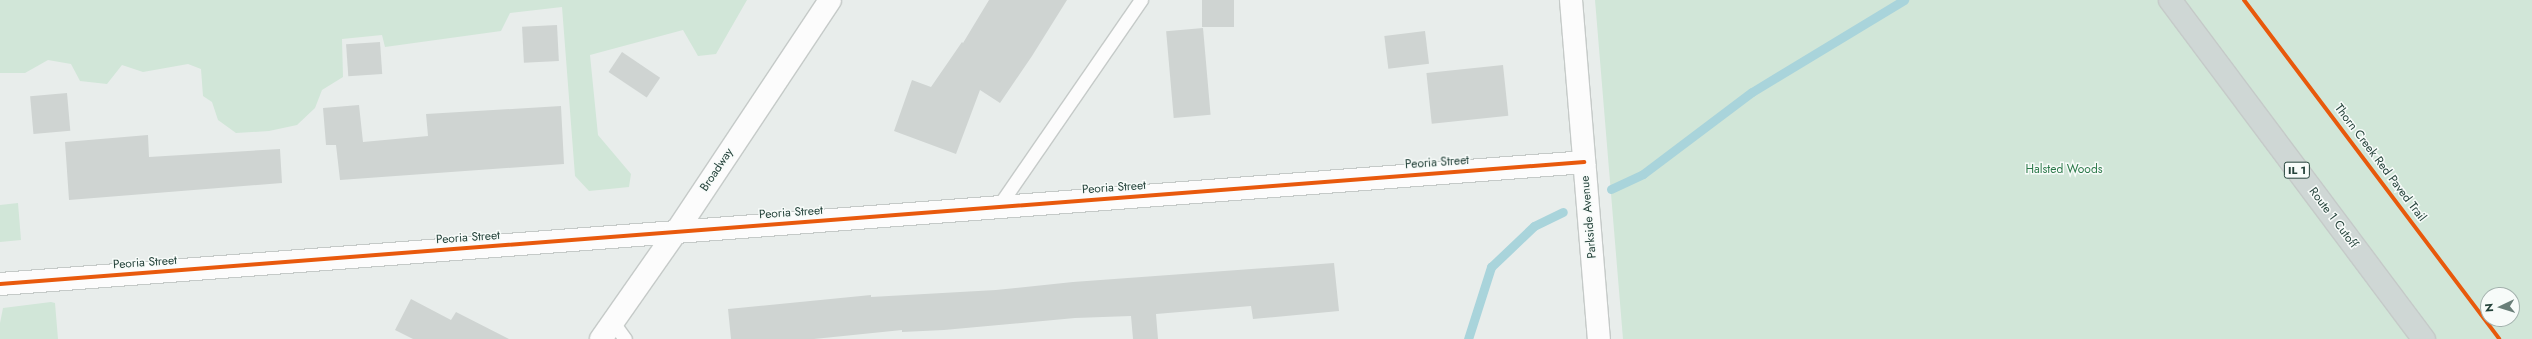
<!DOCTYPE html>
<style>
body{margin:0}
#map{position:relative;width:2532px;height:339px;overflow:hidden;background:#e8edeb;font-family:Jost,sans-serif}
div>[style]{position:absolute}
.green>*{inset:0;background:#d1e6d8}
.stream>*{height:9px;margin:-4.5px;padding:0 4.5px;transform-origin:4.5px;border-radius:4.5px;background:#a9d4db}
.building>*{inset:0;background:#cfd4d2;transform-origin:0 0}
.roads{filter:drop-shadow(1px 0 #c5cac8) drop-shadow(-1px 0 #c5cac8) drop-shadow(0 1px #c5cac8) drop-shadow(0 -1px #c5cac8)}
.service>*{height:13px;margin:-6.5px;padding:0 6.5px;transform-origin:6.5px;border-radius:6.5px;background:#fcfcfc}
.minor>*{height:22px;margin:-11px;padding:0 11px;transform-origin:11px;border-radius:11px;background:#fcfcfc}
.primary>*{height:22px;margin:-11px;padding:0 11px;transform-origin:11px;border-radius:11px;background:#cfd7d5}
.cycleway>*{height:4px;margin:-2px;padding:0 2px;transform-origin:2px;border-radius:2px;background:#e8590c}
span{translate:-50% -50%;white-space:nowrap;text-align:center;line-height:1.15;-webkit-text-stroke:3px #f7fbf9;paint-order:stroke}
.shield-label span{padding:1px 3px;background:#f7fbf9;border:1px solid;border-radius:3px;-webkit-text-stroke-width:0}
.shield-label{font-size:11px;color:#24423a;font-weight:700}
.street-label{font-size:12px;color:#24423a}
.park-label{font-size:12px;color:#2d7a4b}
.north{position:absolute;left:2480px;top:287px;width:40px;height:40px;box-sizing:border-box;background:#f7fbf9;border:1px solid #a3b1ad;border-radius:50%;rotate:266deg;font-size:11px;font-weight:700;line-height:16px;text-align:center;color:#24423a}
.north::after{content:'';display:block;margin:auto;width:14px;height:18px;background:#697e78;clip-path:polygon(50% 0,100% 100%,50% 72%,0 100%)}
</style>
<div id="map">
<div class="green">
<i style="clip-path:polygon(0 0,747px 0,716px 54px,698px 56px,683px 30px,590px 55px,598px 135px,631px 174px,629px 187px,589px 191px,575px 176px,562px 7px,510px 13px,501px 31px,385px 47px,382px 35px,342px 39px,343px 77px,322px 90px,315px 108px,297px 125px,269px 131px,236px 133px,218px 120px,212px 102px,203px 96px,201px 69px,188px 64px,143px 72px,122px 65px,107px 84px,80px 81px,71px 64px,48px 60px,25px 73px,0 73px)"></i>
<i style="clip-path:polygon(evenodd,1595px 0,2532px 0,2532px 339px,1623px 339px,1595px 0,2488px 295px,2512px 295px,2512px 319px,2488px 319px,2488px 295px)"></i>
<i style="clip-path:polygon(18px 203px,21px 240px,0 242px,0 205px)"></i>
<i style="clip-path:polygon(51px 302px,55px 303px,58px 339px,0 339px,0 323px,3px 308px)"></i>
</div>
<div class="stream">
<i style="left:1611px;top:189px;width:35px;rotate:-25deg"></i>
<i style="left:1643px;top:174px;width:136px;rotate:-37deg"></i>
<i style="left:1752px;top:92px;width:178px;rotate:-31.2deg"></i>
<i style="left:1468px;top:339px;width:76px;rotate:-72.3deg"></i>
<i style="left:1491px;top:267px;width:59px;rotate:-43.6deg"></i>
<i style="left:1534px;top:226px;width:32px;rotate:-26deg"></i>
</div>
<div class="building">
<i style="clip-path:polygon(989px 0,1067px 0,1032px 56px,1000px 103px,980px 90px,956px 154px,894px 131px,912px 80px,931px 87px,962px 42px,963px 43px)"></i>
<i style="left:1202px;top:0;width:32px;height:27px"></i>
<i style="left:557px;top:25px;width:36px;height:35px;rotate:87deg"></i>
<i style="left:1203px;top:28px;width:87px;height:37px;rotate:85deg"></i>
<i style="left:1425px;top:31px;width:33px;height:41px;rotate:83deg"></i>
<i style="left:380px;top:42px;width:32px;height:34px;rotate:86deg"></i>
<i style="left:622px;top:52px;width:46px;height:24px;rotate:34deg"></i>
<i style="left:1503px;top:65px;width:51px;height:77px;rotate:84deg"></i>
<i style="left:67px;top:93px;width:38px;height:37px;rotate:85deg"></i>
<i style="clip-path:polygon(359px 105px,363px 142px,428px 136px,426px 114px,561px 106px,564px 164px,340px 180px,336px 145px,326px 145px,323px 108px)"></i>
<i style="clip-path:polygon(148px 135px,149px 157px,280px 149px,282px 183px,69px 200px,65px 142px)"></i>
<i style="clip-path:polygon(1334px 263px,1339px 311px,1253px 319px,1251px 306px,1156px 314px,1158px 339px,1133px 339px,1131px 316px,1075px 318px,944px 330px,902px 332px,902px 330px,814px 339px,731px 339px,728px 309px,871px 295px,871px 297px,996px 290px,1073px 282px)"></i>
<i style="clip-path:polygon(411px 299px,451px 320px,456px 312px,509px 339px,413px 339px,395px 330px)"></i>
</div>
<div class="roads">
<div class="service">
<i style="left:998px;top:207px;width:252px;rotate:-55.4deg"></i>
<i style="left:612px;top:321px;width:22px;rotate:54deg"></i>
</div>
<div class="minor">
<i style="left:1571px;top:0;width:340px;rotate:85.3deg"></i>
<i style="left:0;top:284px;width:1589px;rotate:-4.4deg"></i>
<i style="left:601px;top:339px;width:131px;rotate:-55deg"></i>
<i style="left:676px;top:232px;width:278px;rotate:-56.4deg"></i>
</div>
<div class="primary">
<i style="left:2170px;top:0;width:424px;rotate:53.2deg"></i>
</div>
</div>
<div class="cycleway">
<i style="left:2244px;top:0;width:424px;rotate:53deg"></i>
<i style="left:0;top:284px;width:1589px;rotate:-4.4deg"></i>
</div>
<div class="shield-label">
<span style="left:2297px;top:170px">IL 1</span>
</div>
<div class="street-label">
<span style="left:1437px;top:163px;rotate:-4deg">Peoria Street</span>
<span style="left:2380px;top:163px;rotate:53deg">Thorn Creek Red Paved Trail</span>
<span style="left:717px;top:170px;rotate:-56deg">Broadway</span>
<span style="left:1114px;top:188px;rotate:-4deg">Peoria Street</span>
<span style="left:791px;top:213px;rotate:-4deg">Peoria Street</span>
<span style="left:1589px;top:217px;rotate:-95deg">Parkside Avenue</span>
<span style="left:2333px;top:218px;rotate:53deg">Route 1 Cutoff</span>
<span style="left:468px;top:238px;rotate:-4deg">Peoria Street</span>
<span style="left:145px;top:263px;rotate:-4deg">Peoria Street</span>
</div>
<div class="park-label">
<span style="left:2064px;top:170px">Halsted Woods</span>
</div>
<div class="north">N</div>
</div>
